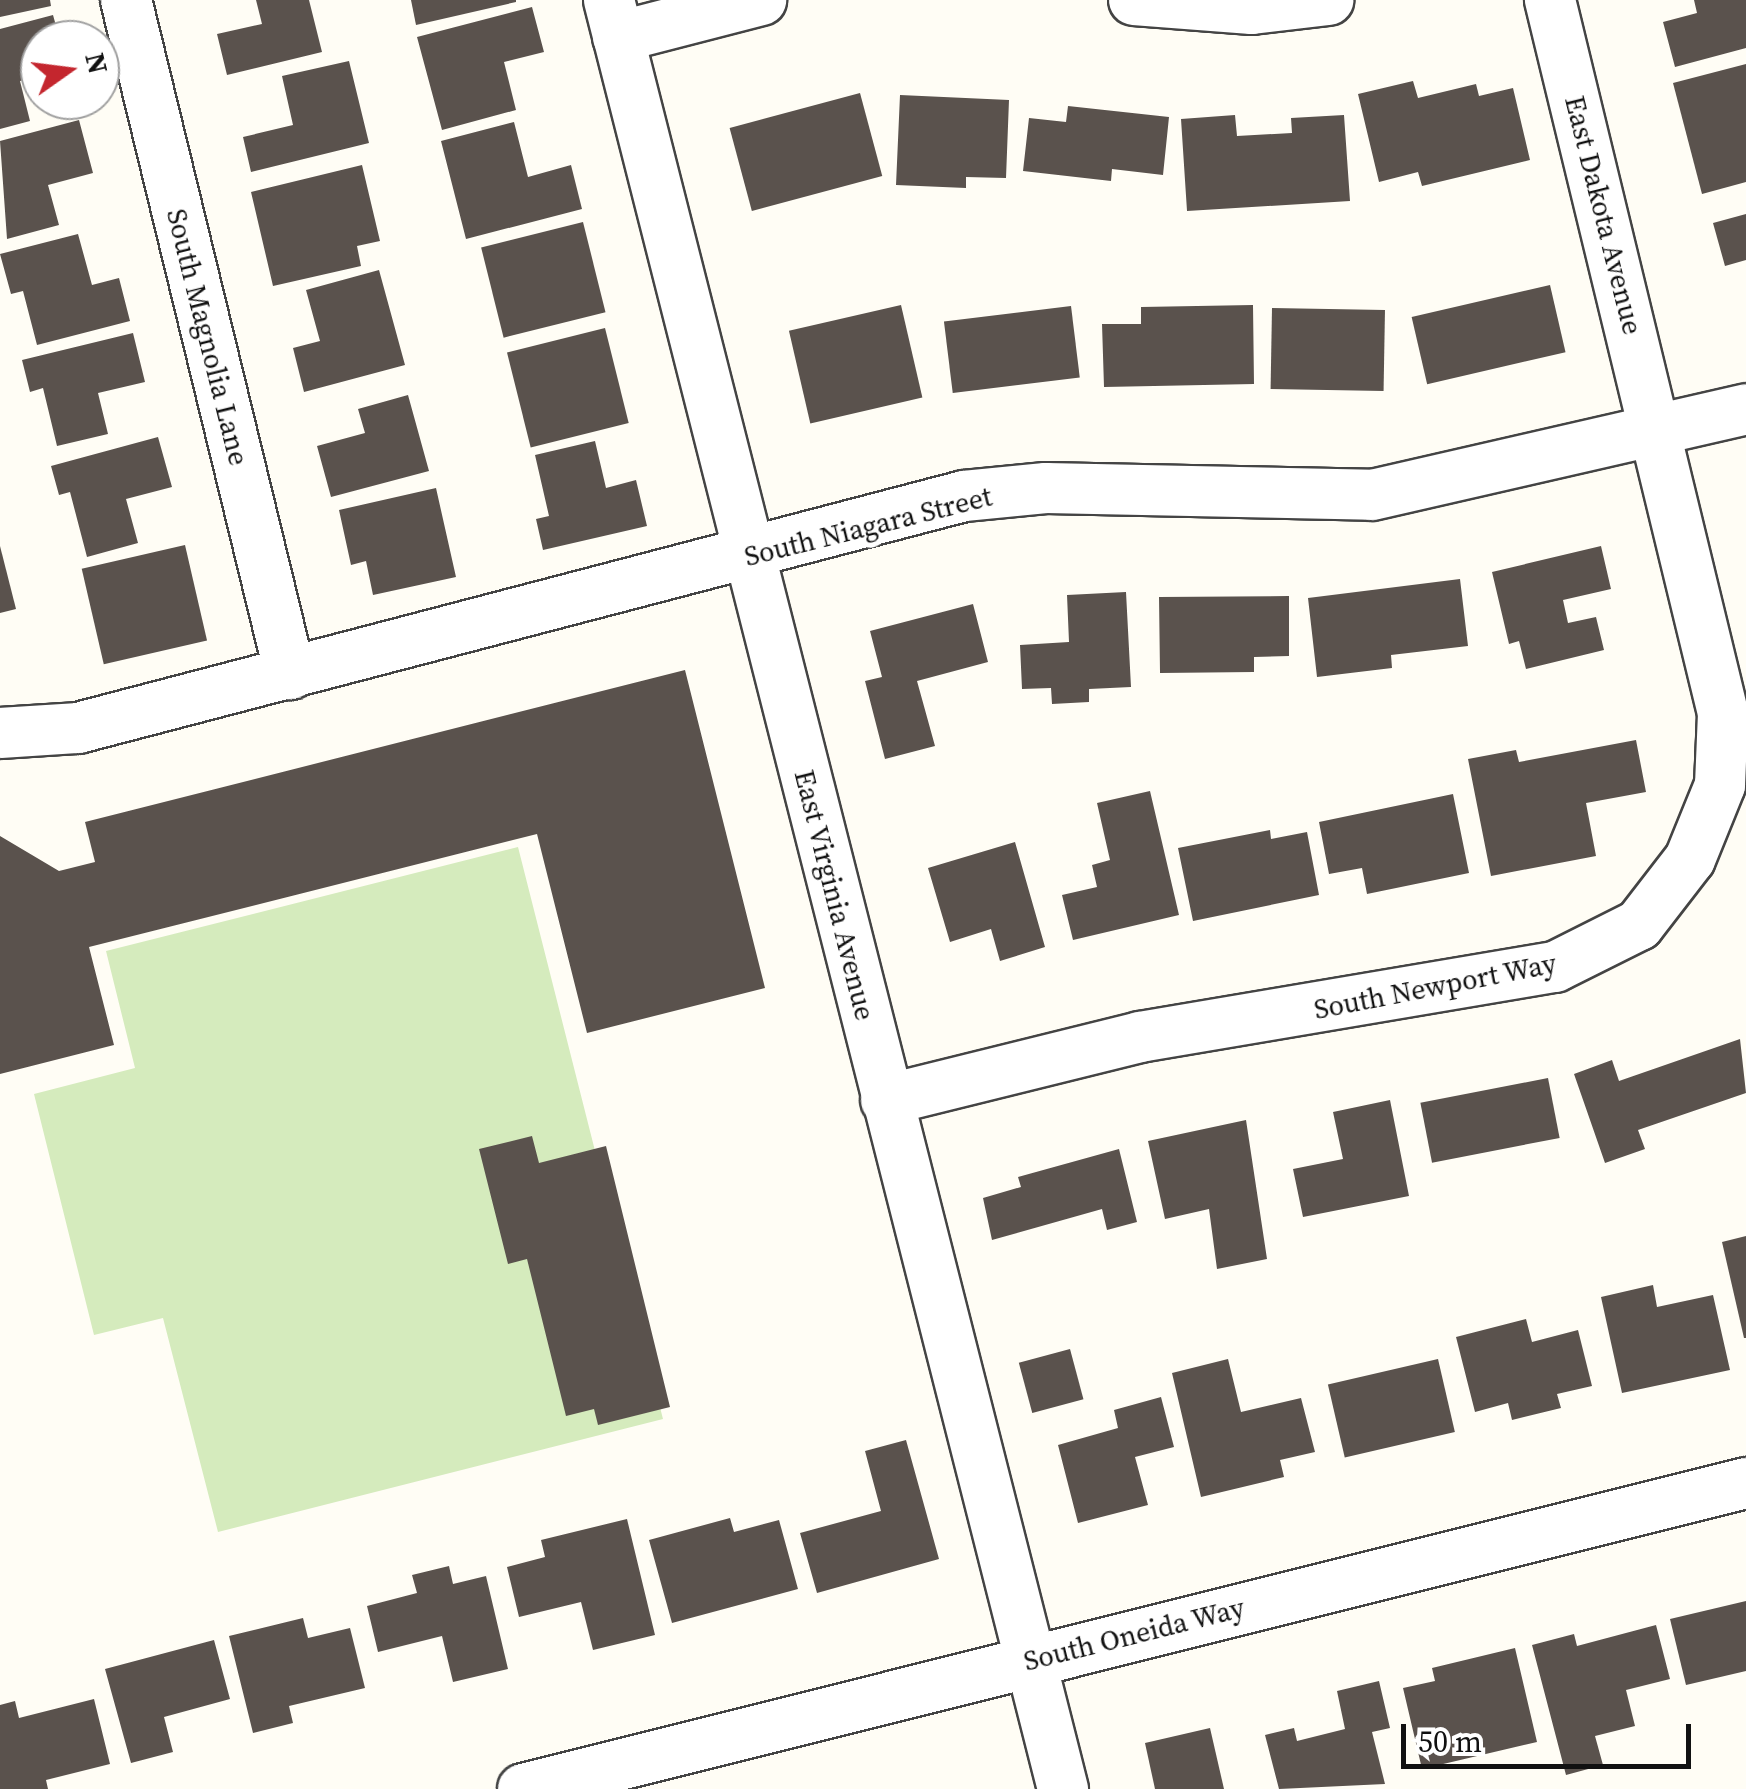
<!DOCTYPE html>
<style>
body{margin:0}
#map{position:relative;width:1746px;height:1789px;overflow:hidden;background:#fffdf5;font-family:"Source Serif 4",serif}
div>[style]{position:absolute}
.green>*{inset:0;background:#d5ebbd}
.building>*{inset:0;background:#5a524d;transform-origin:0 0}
.roads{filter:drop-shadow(2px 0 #444) drop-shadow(-2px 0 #444) drop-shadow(0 2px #444) drop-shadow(0 -2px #444)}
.minor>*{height:50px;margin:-25px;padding:0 25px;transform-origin:25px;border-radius:25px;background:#fff}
span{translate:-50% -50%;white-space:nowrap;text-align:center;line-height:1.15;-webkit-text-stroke:10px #fff;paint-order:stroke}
.street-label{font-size:28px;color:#111}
.north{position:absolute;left:20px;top:20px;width:100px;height:100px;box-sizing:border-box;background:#fff;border:2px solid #a0a0a0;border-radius:50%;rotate:76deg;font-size:28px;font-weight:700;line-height:40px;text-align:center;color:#111}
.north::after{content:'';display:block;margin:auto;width:35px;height:45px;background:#c4262e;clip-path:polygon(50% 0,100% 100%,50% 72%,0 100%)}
.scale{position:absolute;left:1401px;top:1724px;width:290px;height:45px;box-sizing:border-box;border:5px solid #111;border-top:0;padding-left:12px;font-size:30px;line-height:35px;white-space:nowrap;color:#111;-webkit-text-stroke:8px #fff;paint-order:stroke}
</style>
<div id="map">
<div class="green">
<i style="clip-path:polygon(518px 847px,663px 1419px,218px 1532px,163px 1318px,94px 1335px,34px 1094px,135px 1068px,106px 951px)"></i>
</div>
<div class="building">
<i style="clip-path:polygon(0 0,50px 0,51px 6px,0 17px)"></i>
<i style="clip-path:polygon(256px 0,309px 0,322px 52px,227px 75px,217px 34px,262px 24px)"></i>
<i style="clip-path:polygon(411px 0,516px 0,516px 2px,416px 25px)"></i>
<i style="clip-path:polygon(1694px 0,1746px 0,1746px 48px,1675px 67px,1663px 22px,1697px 13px)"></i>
<i style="clip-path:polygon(532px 7px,544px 52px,504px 62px,516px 110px,442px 130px,417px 37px)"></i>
<i style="clip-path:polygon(53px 15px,60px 40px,40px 40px,40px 76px,20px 81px,30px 121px,0 129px,0 29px)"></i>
<i style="clip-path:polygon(349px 61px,369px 143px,251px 172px,243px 137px,293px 125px,282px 76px)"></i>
<i style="clip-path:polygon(1746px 64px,1746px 182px,1702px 194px,1673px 83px)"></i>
<i style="clip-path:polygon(1413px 81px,1418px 98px,1476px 84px,1479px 96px,1513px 88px,1530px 160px,1422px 186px,1418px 172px,1379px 182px,1358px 94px)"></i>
<i style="left:860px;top:93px;width:86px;height:135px;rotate:75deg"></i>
<i style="clip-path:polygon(900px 95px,1009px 100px,1006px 178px,966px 177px,966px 188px,896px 185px)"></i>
<i style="clip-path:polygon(1068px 106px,1169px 117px,1163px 175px,1112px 169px,1111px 181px,1023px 171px,1029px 118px,1066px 122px)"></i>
<i style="clip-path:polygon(1235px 115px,1237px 136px,1292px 133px,1291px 118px,1344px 115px,1350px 201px,1187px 211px,1181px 119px)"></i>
<i style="clip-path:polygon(79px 120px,93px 173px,48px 185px,59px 225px,7px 239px,0 141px)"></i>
<i style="clip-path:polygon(514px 122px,528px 177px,571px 165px,582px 209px,466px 239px,441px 141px)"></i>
<i style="clip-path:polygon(362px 165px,380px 241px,357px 246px,361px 266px,273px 286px,251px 192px)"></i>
<i style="clip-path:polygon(1746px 214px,1746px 260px,1725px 266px,1713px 223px)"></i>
<i style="left:583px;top:222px;width:93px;height:105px;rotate:76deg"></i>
<i style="clip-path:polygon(78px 234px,92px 285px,119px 278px,130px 321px,37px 345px,23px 291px,11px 294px,0 254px)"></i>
<i style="clip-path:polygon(379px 270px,405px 365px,304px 392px,293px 348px,320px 341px,306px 290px)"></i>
<i style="left:1550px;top:285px;width:69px;height:142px;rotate:77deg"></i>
<i style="left:901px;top:305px;width:95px;height:115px;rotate:77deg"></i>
<i style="clip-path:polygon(1253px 305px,1254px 384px,1104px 387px,1102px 324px,1141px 324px,1141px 307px)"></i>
<i style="left:1071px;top:306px;width:72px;height:128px;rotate:83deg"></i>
<i style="left:1272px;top:308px;width:113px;height:81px;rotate:1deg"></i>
<i style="left:605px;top:328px;width:98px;height:101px;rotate:76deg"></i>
<i style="clip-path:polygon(133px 333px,145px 382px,98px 393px,108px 434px,57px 446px,43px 388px,30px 392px,22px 360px)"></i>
<i style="clip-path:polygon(408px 395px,429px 471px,331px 497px,317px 446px,365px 433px,358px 409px)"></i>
<i style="clip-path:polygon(158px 437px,172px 487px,126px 499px,138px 543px,87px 557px,70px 492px,59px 495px,51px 466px)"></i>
<i style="clip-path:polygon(595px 441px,606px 488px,636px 480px,647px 526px,543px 550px,536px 519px,549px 516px,535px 455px)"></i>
<i style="clip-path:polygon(436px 488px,456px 577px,373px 595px,366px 561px,351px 565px,339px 510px)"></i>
<i style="left:185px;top:545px;width:98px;height:106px;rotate:77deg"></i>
<i style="clip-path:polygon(0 546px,16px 609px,0 613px)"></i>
<i style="clip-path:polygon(1601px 546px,1611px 589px,1563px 600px,1568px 623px,1596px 617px,1604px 650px,1526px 669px,1519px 641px,1509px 644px,1492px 572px)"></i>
<i style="clip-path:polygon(1460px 579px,1468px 646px,1391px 655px,1392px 668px,1317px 677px,1308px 598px)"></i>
<i style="clip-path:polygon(1126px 592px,1131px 687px,1089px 689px,1089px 702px,1052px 704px,1051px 688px,1022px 689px,1020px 645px,1069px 642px,1067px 595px)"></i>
<i style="clip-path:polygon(1289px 596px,1289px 656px,1254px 657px,1254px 672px,1160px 673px,1159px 597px)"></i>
<i style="clip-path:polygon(973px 604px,988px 662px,917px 681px,935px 746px,885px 759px,865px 681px,882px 677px,870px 631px)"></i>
<i style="clip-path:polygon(685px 670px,765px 988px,587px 1033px,537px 834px,89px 947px,114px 1045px,0 1074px,0 836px,59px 871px,95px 862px,85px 822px)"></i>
<i style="clip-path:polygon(1636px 740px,1646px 792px,1586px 803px,1596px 856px,1491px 876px,1468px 759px,1516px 750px,1519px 762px)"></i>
<i style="clip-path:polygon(1150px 791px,1179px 915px,1073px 940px,1062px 895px,1097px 887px,1092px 865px,1110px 860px,1097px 803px)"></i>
<i style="clip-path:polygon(1453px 794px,1469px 873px,1367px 894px,1362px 868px,1329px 874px,1319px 822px)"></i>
<i style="clip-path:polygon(1270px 830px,1271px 839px,1307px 832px,1319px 895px,1193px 921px,1178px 848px)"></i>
<i style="clip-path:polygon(1015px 842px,1045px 947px,1000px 961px,991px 929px,950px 942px,928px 868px)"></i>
<i style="clip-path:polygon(1740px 1039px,1746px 1093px,1638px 1130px,1645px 1149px,1605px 1163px,1574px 1074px,1612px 1060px,1619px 1081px)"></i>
<i style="left:1548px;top:1078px;width:61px;height:130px;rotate:79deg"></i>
<i style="clip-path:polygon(1390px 1100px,1409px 1196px,1303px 1217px,1293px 1169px,1343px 1159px,1333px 1112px)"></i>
<i style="clip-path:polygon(1246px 1120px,1267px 1259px,1217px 1269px,1209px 1209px,1165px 1219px,1148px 1141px)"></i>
<i style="clip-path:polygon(532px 1136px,539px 1163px,606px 1146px,670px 1407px,598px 1425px,594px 1409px,566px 1416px,527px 1259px,508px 1264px,479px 1149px)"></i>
<i style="clip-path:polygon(1119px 1149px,1137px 1222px,1107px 1230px,1102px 1209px,992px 1240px,983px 1198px,1021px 1187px,1018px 1177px)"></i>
<i style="clip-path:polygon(1746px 1236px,1746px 1338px,1744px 1338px,1722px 1242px)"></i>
<i style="clip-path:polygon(1653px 1285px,1657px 1307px,1713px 1295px,1730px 1370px,1622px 1393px,1601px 1297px)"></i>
<i style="clip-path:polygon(1526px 1319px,1532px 1342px,1578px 1330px,1592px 1386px,1557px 1394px,1561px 1408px,1512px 1420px,1508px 1403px,1475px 1412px,1456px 1337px)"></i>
<i style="left:1070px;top:1349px;width:52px;height:53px;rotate:75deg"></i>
<i style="clip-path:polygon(1228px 1359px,1241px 1412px,1301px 1398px,1315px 1452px,1280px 1460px,1284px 1477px,1201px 1497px,1172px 1373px)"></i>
<i style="left:1438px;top:1359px;width:75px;height:113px;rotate:77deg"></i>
<i style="clip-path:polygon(1161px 1397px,1174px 1447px,1135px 1457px,1148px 1505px,1078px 1523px,1058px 1445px,1118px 1428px,1114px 1410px)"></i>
<i style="clip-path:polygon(906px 1440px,939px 1559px,817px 1593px,800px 1533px,881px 1511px,865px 1451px)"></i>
<i style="clip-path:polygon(730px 1518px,734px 1532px,779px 1520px,798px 1589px,672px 1623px,649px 1540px)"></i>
<i style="clip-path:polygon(627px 1519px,655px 1635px,593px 1650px,581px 1602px,519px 1617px,507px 1567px,545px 1557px,541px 1540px)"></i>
<i style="clip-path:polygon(449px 1566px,453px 1584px,486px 1576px,508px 1669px,453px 1682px,442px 1636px,378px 1652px,367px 1606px,417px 1593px,412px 1575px)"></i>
<i style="clip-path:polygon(1746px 1601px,1746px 1671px,1686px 1685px,1670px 1619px)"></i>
<i style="clip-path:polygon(303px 1618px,308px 1638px,350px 1628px,365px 1688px,289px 1706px,293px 1723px,253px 1733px,229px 1636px)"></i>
<i style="clip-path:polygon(1656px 1625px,1670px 1679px,1626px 1690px,1635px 1726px,1595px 1736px,1603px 1765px,1566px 1775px,1532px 1645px,1574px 1634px,1577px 1646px)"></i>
<i style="clip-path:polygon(214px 1640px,230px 1699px,164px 1717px,173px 1752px,131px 1763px,105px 1669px)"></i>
<i style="clip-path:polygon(1515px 1648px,1537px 1742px,1422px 1769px,1403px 1688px,1435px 1681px,1432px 1668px)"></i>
<i style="clip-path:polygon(1379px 1681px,1390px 1728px,1372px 1732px,1385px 1784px,1279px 1789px,1265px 1735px,1294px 1728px,1297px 1741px,1345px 1729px,1337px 1691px)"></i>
<i style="clip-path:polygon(94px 1699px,110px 1764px,46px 1780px,48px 1789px,0 1789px,0 1705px,15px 1701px,19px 1718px)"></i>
<i style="clip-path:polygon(1210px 1728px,1224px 1789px,1155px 1789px,1145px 1743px)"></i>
</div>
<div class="roads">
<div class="minor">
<i style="left:126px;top:0;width:694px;rotate:76.32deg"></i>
<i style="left:609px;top:0;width:1846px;rotate:75.76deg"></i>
<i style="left:1134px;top:0;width:118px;rotate:4.4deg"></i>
<i style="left:1252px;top:9px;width:77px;rotate:-6.8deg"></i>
<i style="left:618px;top:37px;width:148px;rotate:-14.5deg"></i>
<i style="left:0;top:733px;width:78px;rotate:-3.7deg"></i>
<i style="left:78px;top:728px;width:916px;rotate:-14.67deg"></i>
<i style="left:964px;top:496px;width:82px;rotate:-5.6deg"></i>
<i style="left:1046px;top:488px;width:326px;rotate:1.2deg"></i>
<i style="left:1372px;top:495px;width:384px;rotate:-12.9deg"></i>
<i style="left:886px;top:1100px;width:262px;rotate:-13.9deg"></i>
<i style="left:1140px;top:1037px;width:421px;rotate:-9.6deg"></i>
<i style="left:1555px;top:967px;width:94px;rotate:-26.6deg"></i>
<i style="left:1639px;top:925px;width:83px;rotate:-52.3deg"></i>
<i style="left:1690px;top:859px;width:80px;rotate:-67.9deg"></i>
<i style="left:1720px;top:785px;width:72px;rotate:-87.6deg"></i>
<i style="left:1723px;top:713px;width:734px;rotate:-103.64deg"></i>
<i style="left:523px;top:1789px;width:1261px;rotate:-14.05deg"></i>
</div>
</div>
<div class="street-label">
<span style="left:1604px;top:215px;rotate:76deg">East Dakota Avenue</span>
<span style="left:208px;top:337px;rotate:76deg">South Magnolia Lane</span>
<span style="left:868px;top:526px;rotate:-14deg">South Niagara Street</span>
<span style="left:835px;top:895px;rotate:76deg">East Virginia Avenue</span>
<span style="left:1435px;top:986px;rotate:-11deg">South Newport Way</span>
<span style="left:1134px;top:1634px;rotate:-14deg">South Oneida Way</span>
</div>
<div class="north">N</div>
<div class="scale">50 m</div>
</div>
